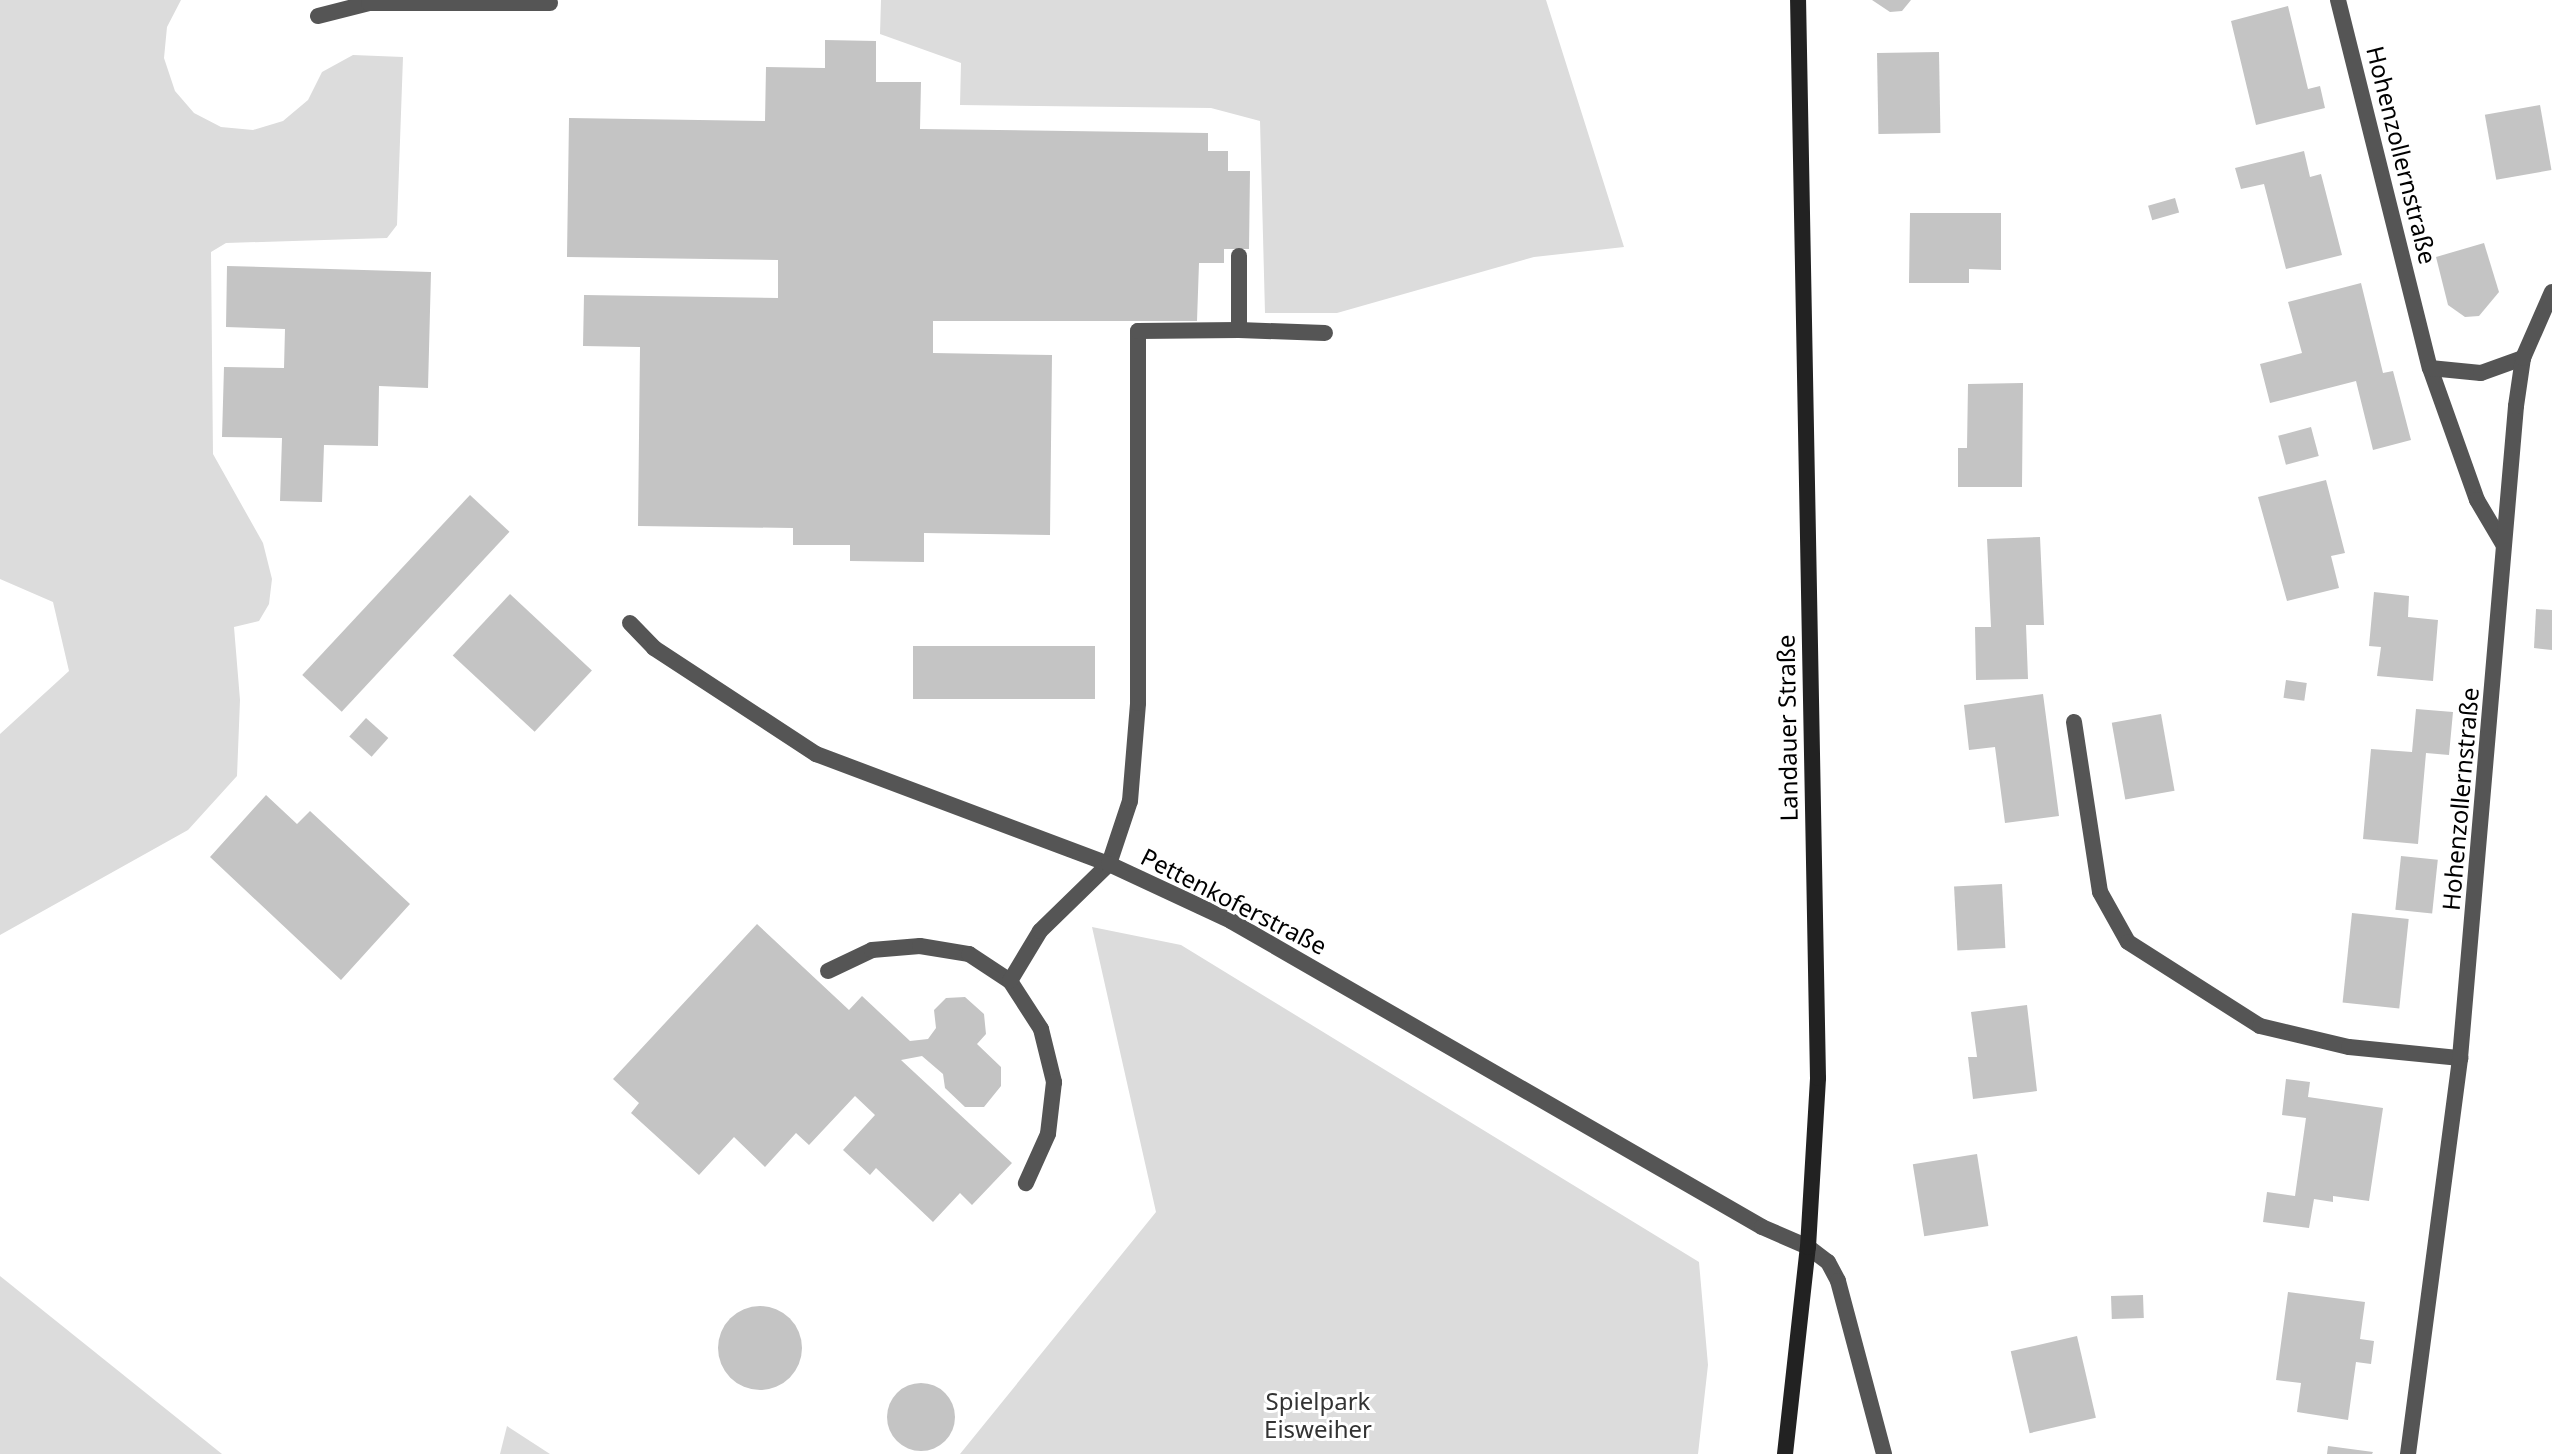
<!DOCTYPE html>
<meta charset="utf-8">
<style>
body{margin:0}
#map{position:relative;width:2552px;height:1454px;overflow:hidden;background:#fff;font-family:"Noto Sans",sans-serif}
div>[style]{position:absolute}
.green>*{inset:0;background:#dcdcdc}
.building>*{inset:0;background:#c4c4c4;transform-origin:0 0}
.round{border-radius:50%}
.service>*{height:16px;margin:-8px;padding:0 8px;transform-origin:8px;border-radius:8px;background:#555}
.minor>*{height:16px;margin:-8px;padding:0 8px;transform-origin:8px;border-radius:8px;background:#555}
.secondary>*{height:16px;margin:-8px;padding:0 8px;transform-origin:8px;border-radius:8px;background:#222}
span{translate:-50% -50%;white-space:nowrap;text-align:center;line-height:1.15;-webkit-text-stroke:6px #fff;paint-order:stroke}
.street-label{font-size:24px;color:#000}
.park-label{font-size:24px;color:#333}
</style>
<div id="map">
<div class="green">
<i style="clip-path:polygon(0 0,181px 0,167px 27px,164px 58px,175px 91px,194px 113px,221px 127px,253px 130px,283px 121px,308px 100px,322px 72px,353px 55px,403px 57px,397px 225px,387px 238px,226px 243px,211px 252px,213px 454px,263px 543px,272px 579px,269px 604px,259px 621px,234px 627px,240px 700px,237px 776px,188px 830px,0 935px,0 734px,69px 671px,53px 602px,0 579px)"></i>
<i style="clip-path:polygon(881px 0,1546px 0,1624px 247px,1534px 257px,1337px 313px,1265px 313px,1260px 121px,1211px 108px,960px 105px,961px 63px,880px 34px)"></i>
<i style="clip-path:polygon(1092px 927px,1181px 945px,1699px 1262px,1708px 1365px,1698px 1454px,960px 1454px,1156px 1212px)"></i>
<i style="clip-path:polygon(0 1276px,222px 1454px,0 1454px)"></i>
<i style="clip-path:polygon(507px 1426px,550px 1454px,500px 1454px)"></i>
</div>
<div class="building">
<i style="clip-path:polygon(1872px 0,1911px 0,1902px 11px,1890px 12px)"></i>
<i style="clip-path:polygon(2288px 6px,2308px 89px,2320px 86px,2325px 108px,2256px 125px,2231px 21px)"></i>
<i style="clip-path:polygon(825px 40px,876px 41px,876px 82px,921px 82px,920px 129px,1208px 133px,1208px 151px,1228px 151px,1228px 171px,1250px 171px,1249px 249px,1224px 249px,1224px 263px,1199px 263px,1197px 321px,933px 321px,933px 353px,1052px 355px,1050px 535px,924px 533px,924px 562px,850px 561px,850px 545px,793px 545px,793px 528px,638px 526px,640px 347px,583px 346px,584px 295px,778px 298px,778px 260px,567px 257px,569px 118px,765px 121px,766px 67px,825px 68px)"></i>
<i style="left:1939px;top:52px;width:81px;height:62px;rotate:89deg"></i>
<i style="left:2540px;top:105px;width:66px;height:56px;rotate:80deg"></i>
<i style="clip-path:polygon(2304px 151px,2310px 177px,2321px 174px,2342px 255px,2286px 269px,2264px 184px,2241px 189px,2235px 168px)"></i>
<i style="left:2175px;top:198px;width:15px;height:28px;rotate:74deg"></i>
<i style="clip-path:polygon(1910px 213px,2001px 213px,2001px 270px,1969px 269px,1969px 283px,1909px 283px)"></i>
<i style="clip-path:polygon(2484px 243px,2499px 292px,2479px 316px,2465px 317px,2448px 305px,2436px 257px)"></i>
<i style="clip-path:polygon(227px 266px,431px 272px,428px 388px,379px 386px,378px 446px,324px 445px,322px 502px,280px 501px,282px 438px,222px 437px,224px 367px,284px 368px,285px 329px,226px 327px)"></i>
<i style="clip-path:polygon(2361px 283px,2383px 373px,2393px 371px,2411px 440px,2373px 450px,2356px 381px,2270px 403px,2260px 364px,2302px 353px,2288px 302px)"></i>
<i style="clip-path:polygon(2023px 383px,2022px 487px,1958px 487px,1958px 448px,1967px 448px,1968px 384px)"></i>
<i style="left:2311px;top:427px;width:30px;height:34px;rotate:75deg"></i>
<i style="clip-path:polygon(2326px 480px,2345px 553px,2331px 556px,2339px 588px,2287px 601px,2258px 497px)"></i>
<i style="left:470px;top:495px;width:54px;height:246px;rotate:43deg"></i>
<i style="clip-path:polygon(2040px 537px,2044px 625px,2026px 625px,2028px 679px,1976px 680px,1975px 627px,1991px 627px,1987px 539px)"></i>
<i style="clip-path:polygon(2374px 592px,2409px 596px,2408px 617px,2438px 620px,2433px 681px,2377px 676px,2381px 647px,2369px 646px)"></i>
<i style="left:510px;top:594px;width:112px;height:84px;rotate:43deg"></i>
<i style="clip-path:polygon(2536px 609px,2552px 610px,2552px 650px,2534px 648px)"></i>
<i style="left:913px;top:646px;width:182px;height:53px"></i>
<i style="left:2286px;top:680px;width:21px;height:18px;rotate:8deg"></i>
<i style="clip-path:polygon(2043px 694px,2059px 816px,2005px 823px,1995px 747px,1969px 750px,1964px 705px)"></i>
<i style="clip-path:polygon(2416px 709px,2453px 712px,2449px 755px,2426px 753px,2418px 844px,2363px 839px,2371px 749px,2412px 752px)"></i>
<i style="left:2161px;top:714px;width:78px;height:50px;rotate:80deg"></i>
<i style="left:366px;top:718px;width:30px;height:25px;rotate:42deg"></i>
<i style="clip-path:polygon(266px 795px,297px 824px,310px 811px,410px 904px,341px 980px,210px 857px)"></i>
<i style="left:2401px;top:856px;width:37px;height:54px;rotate:6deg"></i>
<i style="left:2002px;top:884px;width:64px;height:48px;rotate:87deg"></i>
<i style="left:2352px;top:913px;width:57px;height:90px;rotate:6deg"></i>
<i style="clip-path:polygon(757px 924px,849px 1010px,862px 996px,910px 1041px,928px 1039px,936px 1028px,934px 1010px,946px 998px,965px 997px,984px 1014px,986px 1034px,977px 1044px,1001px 1067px,1001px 1086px,984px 1107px,965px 1107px,945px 1088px,943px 1074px,922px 1056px,901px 1060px,1012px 1163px,972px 1205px,960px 1193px,933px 1222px,876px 1168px,870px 1175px,843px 1150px,875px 1115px,855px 1096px,809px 1145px,796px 1133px,765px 1167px,734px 1137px,699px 1175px,631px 1113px,639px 1103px,613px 1079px)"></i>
<i style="clip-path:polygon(2027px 1005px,2037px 1091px,1973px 1099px,1968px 1057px,1977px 1057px,1971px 1012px)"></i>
<i style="clip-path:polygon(2286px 1079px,2310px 1082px,2308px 1097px,2383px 1108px,2369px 1201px,2333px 1196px,2333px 1202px,2314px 1199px,2309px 1228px,2263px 1222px,2267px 1192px,2295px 1196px,2306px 1118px,2282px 1115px)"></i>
<i style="left:1977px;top:1154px;width:73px;height:65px;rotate:81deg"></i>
<i style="clip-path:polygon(2288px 1292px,2365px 1302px,2360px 1339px,2374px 1341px,2371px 1364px,2356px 1362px,2348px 1420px,2297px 1412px,2301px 1383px,2276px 1380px)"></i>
<i style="left:2143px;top:1295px;width:23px;height:32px;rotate:88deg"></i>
<i class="round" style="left:718px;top:1306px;width:84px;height:84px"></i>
<i style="left:2077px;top:1336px;width:84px;height:68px;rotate:77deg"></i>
<i class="round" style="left:887px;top:1383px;width:68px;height:68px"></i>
<i style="clip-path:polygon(2328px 1446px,2373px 1452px,2372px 1454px,2327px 1454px)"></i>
</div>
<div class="service">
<i style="left:318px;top:16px;width:53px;rotate:-14.3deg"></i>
<i style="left:369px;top:3px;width:181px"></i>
<i style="left:1239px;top:330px;width:86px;rotate:2deg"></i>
<i style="left:2074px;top:722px;width:172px;rotate:81.3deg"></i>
<i style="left:2100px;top:892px;width:57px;rotate:60.8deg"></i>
<i style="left:2128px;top:942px;width:156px;rotate:32.5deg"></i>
<i style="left:2260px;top:1026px;width:91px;rotate:13.3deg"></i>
<i style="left:2349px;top:1047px;width:112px;rotate:5.7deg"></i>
<i style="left:828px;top:971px;width:49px;rotate:-25.5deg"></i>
<i style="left:872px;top:950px;width:48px;rotate:-4.8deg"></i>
<i style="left:920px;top:946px;width:50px;rotate:9.3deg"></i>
<i style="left:969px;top:954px;width:49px;rotate:33.4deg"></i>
<i style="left:1010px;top:981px;width:57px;rotate:57.1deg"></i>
<i style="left:1041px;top:1029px;width:55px;rotate:76.2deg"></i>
<i style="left:1054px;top:1082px;width:52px;rotate:96.6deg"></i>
<i style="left:1048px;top:1134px;width:54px;rotate:114.2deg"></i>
<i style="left:1010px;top:981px;width:58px;rotate:-59deg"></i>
<i style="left:1040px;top:931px;width:96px;rotate:-44.2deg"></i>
<i style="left:1109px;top:864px;width:66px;rotate:-71.6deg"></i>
<i style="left:1130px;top:801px;width:98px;rotate:-85.3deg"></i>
<i style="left:1138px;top:703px;width:372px;rotate:-90deg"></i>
<i style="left:1138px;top:331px;width:101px;rotate:-0.6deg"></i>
<i style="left:1239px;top:330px;width:74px;rotate:-90deg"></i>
</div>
<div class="minor">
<i style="left:2338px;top:0;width:379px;rotate:76deg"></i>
<i style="left:2430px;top:368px;width:140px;rotate:70.4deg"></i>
<i style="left:2477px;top:500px;width:51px;rotate:59.4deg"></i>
<i style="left:2430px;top:368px;width:51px;rotate:5.6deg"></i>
<i style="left:2481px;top:373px;width:45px;rotate:-19.7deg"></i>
<i style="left:630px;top:623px;width:35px;rotate:46deg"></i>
<i style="left:654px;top:648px;width:194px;rotate:33.2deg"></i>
<i style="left:816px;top:754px;width:313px;rotate:20.6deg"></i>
<i style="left:1109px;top:864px;width:135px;rotate:25deg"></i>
<i style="left:1231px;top:921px;width:613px;rotate:29.95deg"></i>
<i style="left:1762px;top:1227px;width:50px;rotate:23.5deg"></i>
<i style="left:1808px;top:1247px;width:25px;rotate:37deg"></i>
<i style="left:1828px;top:1262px;width:21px;rotate:62deg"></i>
<i style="left:1838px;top:1281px;width:179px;rotate:75.1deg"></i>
<i style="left:2408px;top:1454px;width:399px;rotate:-82.5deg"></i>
<i style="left:2460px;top:1058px;width:654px;rotate:-85.09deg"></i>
<i style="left:2516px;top:406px;width:49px;rotate:-81.7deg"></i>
<i style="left:2523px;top:358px;width:72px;rotate:-66.3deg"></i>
</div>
<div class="secondary">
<i style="left:1785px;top:1454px;width:208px;rotate:-83.7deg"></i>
<i style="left:1808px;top:1247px;width:169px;rotate:-86.6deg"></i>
<i style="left:1818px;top:1078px;width:1078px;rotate:-91.06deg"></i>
</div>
<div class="street-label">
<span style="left:2402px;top:155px;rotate:76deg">Hohenzollernstraße</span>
<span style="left:1787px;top:728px;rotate:-91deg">Landauer Straße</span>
<span style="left:2460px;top:799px;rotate:-85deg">Hohenzollernstraße</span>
<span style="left:1234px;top:901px;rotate:27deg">Pettenkoferstraße</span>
</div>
<div class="park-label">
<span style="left:1318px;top:1415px">Spielpark<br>Eisweiher</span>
</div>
</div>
